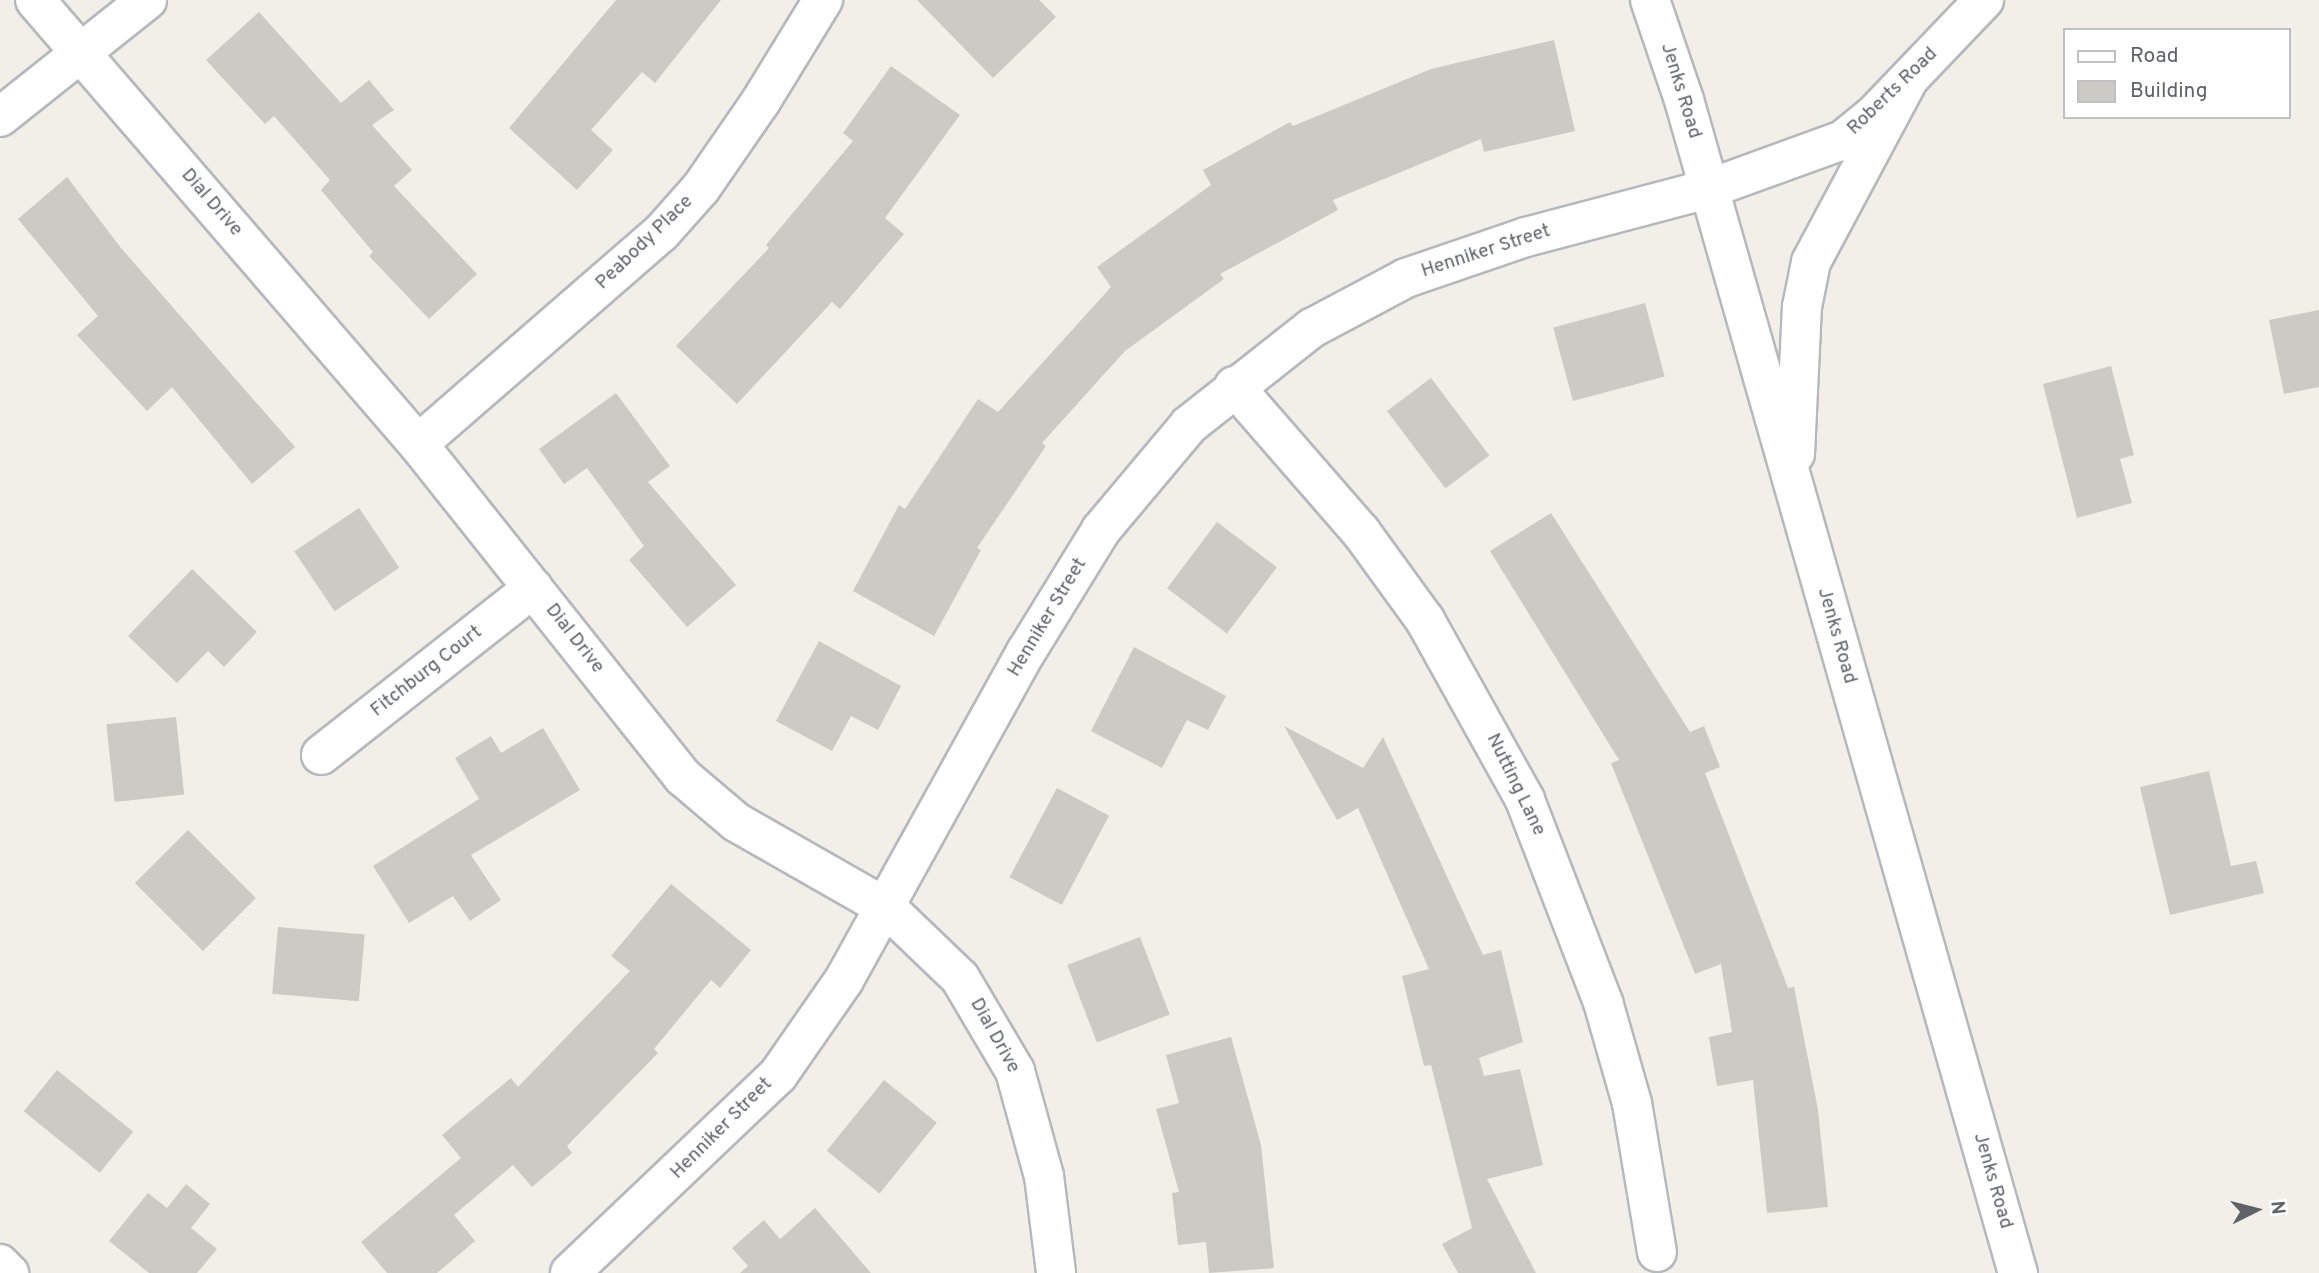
<!DOCTYPE html>
<style>
body{margin:0}
#map{position:relative;width:2319px;height:1273px;overflow:hidden;background:#f1efe8;font-family:Overpass,sans-serif}
div>[style]{position:absolute}
.building>*{inset:0;background:#cccac5;transform-origin:0 0}
.roads{filter:drop-shadow(2px 0 #b5b8bc) drop-shadow(-2px 0 #b5b8bc) drop-shadow(0 2px #b5b8bc) drop-shadow(0 -2px #b5b8bc)}
.street>*{height:38px;margin:-19px;padding:0 19px;transform-origin:19px;border-radius:19px;background:#fff}
.secondary>*{height:38px;margin:-19px;padding:0 19px;transform-origin:19px;border-radius:19px;background:#fff}
span{translate:-50% -50%;white-space:nowrap;text-align:center;line-height:1.15;-webkit-text-stroke:5px #fff;paint-order:stroke}
.street-label{font-size:19px;color:#5f6368}
.legend{position:absolute;left:2063px;top:28px;width:228px;height:91px;box-sizing:border-box;background:#fff;border:2px solid #bfc1c3;margin:0;padding:9px 12px;list-style:none;font-size:21px;color:#5f6368}
.legend li{display:flex;align-items:center;gap:14px;height:35px}
.legend b{width:35px;border:2px solid #bfc1c3}
.north{position:absolute;left:2221px;top:1175px;width:70px;height:70px;-webkit-text-stroke:5px #fff;paint-order:stroke;rotate:84deg;font-size:19px;font-weight:700;line-height:28px;text-align:center;color:#5f6368}
.north::after{content:'';display:block;margin:auto;width:24px;height:32px;background:#5f6368;clip-path:polygon(50% 0,100% 100%,50% 72%,0 100%)}
</style>
<div id="map">
<div class="building">
<i style="clip-path:polygon(616px 0,721px 0,655px 83px,642px 72px,591px 130px,613px 150px,577px 190px,509px 128px)"></i>
<i style="clip-path:polygon(917px 0,1039px 0,1056px 17px,993px 78px)"></i>
<i style="clip-path:polygon(259px 12px,341px 103px,369px 80px,394px 110px,372px 125px,412px 170px,394px 186px,477px 274px,429px 319px,369px 256px,373px 252px,321px 190px,330px 180px,274px 116px,265px 124px,206px 60px)"></i>
<i style="clip-path:polygon(1554px 40px,1575px 131px,1484px 152px,1481px 139px,1333px 200px,1338px 210px,1220px 274px,1224px 279px,1125px 351px,1042px 443px,1046px 446px,977px 548px,981px 550px,934px 636px,853px 591px,899px 505px,905px 509px,978px 399px,998px 412px,1111px 287px,1097px 267px,1211px 185px,1203px 170px,1290px 122px,1293px 126px,1431px 69px)"></i>
<i style="clip-path:polygon(891px 66px,960px 115px,885px 218px,904px 234px,840px 309px,832px 302px,737px 404px,676px 346px,769px 248px,766px 245px,853px 141px,843px 133px)"></i>
<i style="clip-path:polygon(67px 177px,121px 248px,295px 447px,252px 484px,172px 387px,147px 411px,77px 335px,98px 316px,18px 219px)"></i>
<i style="left:1645px;top:303px;width:76px;height:95px;rotate:75deg"></i>
<i style="clip-path:polygon(2319px 310px,2319px 387px,2284px 394px,2269px 320px)"></i>
<i style="clip-path:polygon(2111px 366px,2134px 455px,2120px 459px,2132px 503px,2077px 518px,2043px 384px)"></i>
<i style="left:1431px;top:378px;width:97px;height:55px;rotate:53deg"></i>
<i style="clip-path:polygon(616px 393px,670px 466px,648px 482px,736px 585px,687px 627px,629px 560px,644px 546px,587px 468px,564px 484px,539px 449px)"></i>
<i style="left:359px;top:508px;width:72px;height:78px;rotate:56deg"></i>
<i style="clip-path:polygon(1551px 513px,1690px 732px,1704px 726px,1720px 767px,1705px 773px,1788px 988px,1794px 987px,1818px 1110px,1828px 1207px,1767px 1213px,1753px 1080px,1717px 1086px,1709px 1037px,1732px 1032px,1721px 964px,1695px 974px,1611px 763px,1619px 760px,1490px 551px)"></i>
<i style="left:1217px;top:522px;width:75px;height:83px;rotate:37deg"></i>
<i style="clip-path:polygon(192px 569px,257px 632px,224px 667px,208px 651px,177px 683px,128px 636px)"></i>
<i style="clip-path:polygon(819px 641px,901px 686px,878px 730px,851px 716px,832px 751px,776px 721px)"></i>
<i style="clip-path:polygon(1134px 647px,1226px 696px,1208px 730px,1187px 720px,1162px 768px,1091px 731px)"></i>
<i style="left:176px;top:717px;width:78px;height:70px;rotate:84deg"></i>
<i style="clip-path:polygon(1284px 726px,1363px 768px,1383px 737px,1483px 955px,1501px 950px,1523px 1042px,1479px 1058px,1484px 1076px,1520px 1069px,1543px 1165px,1487px 1179px,1536px 1273px,1458px 1273px,1442px 1244px,1472px 1228px,1431px 1065px,1424px 1066px,1402px 976px,1429px 969px,1358px 808px,1337px 820px)"></i>
<i style="clip-path:polygon(543px 728px,580px 790px,471px 855px,501px 900px,470px 921px,453px 896px,409px 923px,373px 866px,479px 799px,455px 758px,491px 736px,501px 753px)"></i>
<i style="clip-path:polygon(2209px 771px,2231px 866px,2256px 861px,2264px 893px,2170px 915px,2140px 787px)"></i>
<i style="left:1057px;top:788px;width:59px;height:101px;rotate:28deg"></i>
<i style="left:188px;top:830px;width:96px;height:75px;rotate:45deg"></i>
<i style="clip-path:polygon(671px 884px,751px 950px,720px 988px,711px 980px,654px 1049px,658px 1053px,567px 1146px,572px 1153px,532px 1187px,513px 1165px,454px 1215px,475px 1241px,437px 1273px,387px 1273px,361px 1242px,461px 1158px,442px 1135px,511px 1078px,518px 1087px,630px 971px,611px 956px)"></i>
<i style="left:278px;top:927px;width:87px;height:67px;rotate:5deg"></i>
<i style="left:1140px;top:937px;width:83px;height:78px;rotate:69deg"></i>
<i style="clip-path:polygon(1231px 1037px,1261px 1145px,1274px 1268px,1209px 1273px,1206px 1242px,1178px 1245px,1172px 1193px,1179px 1192px,1156px 1109px,1179px 1103px,1166px 1055px)"></i>
<i style="left:57px;top:1070px;width:98px;height:53px;rotate:39deg"></i>
<i style="left:884px;top:1080px;width:68px;height:91px;rotate:39deg"></i>
<i style="clip-path:polygon(186px 1184px,210px 1204px,191px 1228px,217px 1249px,197px 1273px,149px 1273px,109px 1241px,148px 1193px,167px 1208px)"></i>
<i style="clip-path:polygon(815px 1208px,871px 1273px,740px 1273px,748px 1266px,732px 1248px,764px 1220px,780px 1239px)"></i>
</div>
<div class="roads">
<div class="street">
<i style="left:35px;top:0;width:586px;rotate:49.22deg"></i>
<i style="left:418px;top:444px;width:426px;rotate:51.5deg"></i>
<i style="left:683px;top:777px;width:70px;rotate:40.3deg"></i>
<i style="left:736px;top:822px;width:174px;rotate:29.7deg"></i>
<i style="left:887px;top:908px;width:101px;rotate:43.8deg"></i>
<i style="left:960px;top:978px;width:108px;rotate:59.4deg"></i>
<i style="left:1015px;top:1071px;width:109px;rotate:74.6deg"></i>
<i style="left:1044px;top:1176px;width:98px;rotate:82.9deg"></i>
<i style="left:0;top:117px;width:188px;rotate:-38.5deg"></i>
<i style="left:1234px;top:386px;width:194px;rotate:49deg"></i>
<i style="left:1361px;top:532px;width:109px;rotate:54deg"></i>
<i style="left:1425px;top:620px;width:206px;rotate:60.9deg"></i>
<i style="left:1525px;top:800px;width:217px;rotate:68.9deg"></i>
<i style="left:1603px;top:1002px;width:105px;rotate:74deg"></i>
<i style="left:1632px;top:1103px;width:151px;rotate:80.5deg"></i>
<i style="left:418px;top:444px;width:322px;rotate:-41deg"></i>
<i style="left:661px;top:233px;width:60px;rotate:-48.4deg"></i>
<i style="left:701px;top:188px;width:106px;rotate:-55.4deg"></i>
<i style="left:761px;top:101px;width:119px;rotate:-58.5deg"></i>
<i style="left:321px;top:755px;width:270px;rotate:-38.2deg"></i>
<i style="left:0;top:1264px;width:13px;rotate:45deg"></i>
<i style="left:570px;top:1273px;width:287px;rotate:-43.6deg"></i>
<i style="left:778px;top:1075px;width:116px;rotate:-55.2deg"></i>
<i style="left:844px;top:980px;width:375px;rotate:-61deg"></i>
<i style="left:1026px;top:652px;width:143px;rotate:-58.4deg"></i>
<i style="left:1101px;top:530px;width:137px;rotate:-50deg"></i>
<i style="left:1189px;top:425px;width:157px;rotate:-38.3deg"></i>
<i style="left:1312px;top:328px;width:106px;rotate:-28deg"></i>
<i style="left:1406px;top:278px;width:127px;rotate:-18.9deg"></i>
<i style="left:1526px;top:237px;width:188px;rotate:-14.8deg"></i>
</div>
<div class="secondary">
<i style="left:1650px;top:0;width:106px;rotate:71.2deg"></i>
<i style="left:1684px;top:100px;width:1220px;rotate:74.11deg"></i>
<i style="left:1708px;top:189px;width:144px;rotate:-19.9deg"></i>
<i style="left:1843px;top:140px;width:38px;rotate:-39deg"></i>
<i style="left:1873px;top:116px;width:161px;rotate:-46.3deg"></i>
<i style="left:1795px;top:454px;width:147px;rotate:-87.3deg"></i>
<i style="left:1802px;top:307px;width:46px;rotate:-78.7deg"></i>
<i style="left:1811px;top:262px;width:204px;rotate:-61.9deg"></i>
</div>
</div>
<div class="street-label">
<span style="left:1680px;top:91px;rotate:73deg">Jenks Road</span>
<span style="left:1893px;top:92px;rotate:-44deg">Roberts Road</span>
<span style="left:211px;top:203px;rotate:49deg">Dial Drive</span>
<span style="left:645px;top:243px;rotate:-44deg">Peabody Place</span>
<span style="left:1486px;top:252px;rotate:-18deg">Henniker Street</span>
<span style="left:1048px;top:618px;rotate:-59deg">Henniker Street</span>
<span style="left:1836px;top:636px;rotate:74deg">Jenks Road</span>
<span style="left:574px;top:639px;rotate:52deg">Dial Drive</span>
<span style="left:427px;top:672px;rotate:-38deg">Fitchburg Court</span>
<span style="left:1515px;top:785px;rotate:64deg">Nutting Lane</span>
<span style="left:994px;top:1036px;rotate:61deg">Dial Drive</span>
<span style="left:722px;top:1129px;rotate:-45deg">Henniker Street</span>
<span style="left:1992px;top:1181px;rotate:74deg">Jenks Road</span>
</div>
<ul class="legend">
<li><b style="height:9px;background:#fff"></b>Road</li>
<li><b style="height:19px;background:#cccac5"></b>Building</li>
</ul>
<div class="north">N</div>
</div>
